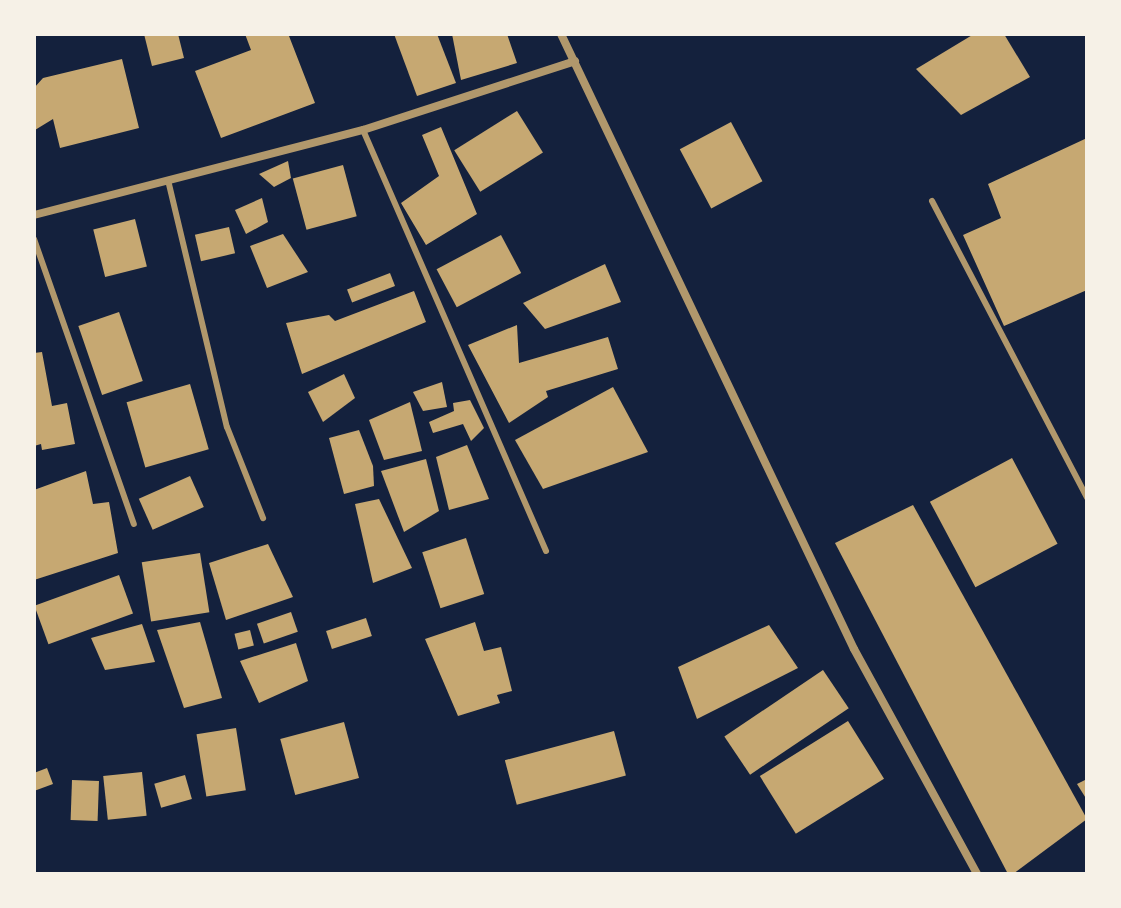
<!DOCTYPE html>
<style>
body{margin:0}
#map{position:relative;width:1121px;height:908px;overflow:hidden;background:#14213d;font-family:"Golos Text",sans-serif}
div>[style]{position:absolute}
.building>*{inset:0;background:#c6a872;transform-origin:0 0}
.service>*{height:6px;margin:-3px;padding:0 3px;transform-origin:3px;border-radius:3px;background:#b1986c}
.minor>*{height:8px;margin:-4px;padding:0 4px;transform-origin:4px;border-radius:4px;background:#b1986c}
span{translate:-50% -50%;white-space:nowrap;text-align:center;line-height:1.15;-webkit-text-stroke:7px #f6f1e7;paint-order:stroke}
.frame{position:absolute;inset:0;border:36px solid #f6f1e7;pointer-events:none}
</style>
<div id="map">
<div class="building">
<i style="clip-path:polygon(144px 34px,178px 34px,184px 58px,152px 66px)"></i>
<i style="clip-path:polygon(245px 34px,289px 36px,315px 103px,221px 138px,195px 71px,251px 50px)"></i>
<i style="clip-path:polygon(394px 34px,437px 34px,456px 83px,417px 96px)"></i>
<i style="clip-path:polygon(452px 34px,507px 34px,517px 63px,461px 80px)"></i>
<i style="clip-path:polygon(974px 34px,1004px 34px,1030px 77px,961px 115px,916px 69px)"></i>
<i style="clip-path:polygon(122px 59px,139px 128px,60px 148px,53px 119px,35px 130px,34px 88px,43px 78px)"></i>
<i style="left:517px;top:111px;width:49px;height:74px;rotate:58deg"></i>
<i style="left:731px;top:122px;width:67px;height:58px;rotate:62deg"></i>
<i style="clip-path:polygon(441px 127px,477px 214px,426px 245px,401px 203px,439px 176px,422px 135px)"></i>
<i style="clip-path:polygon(1087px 138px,1087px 290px,1004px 326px,963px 235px,1001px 218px,988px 184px)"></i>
<i style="clip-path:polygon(288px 161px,291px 178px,274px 187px,259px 174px)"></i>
<i style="left:343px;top:165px;width:53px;height:52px;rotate:75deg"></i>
<i style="clip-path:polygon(262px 198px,268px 222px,246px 234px,235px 210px)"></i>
<i style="left:135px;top:219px;width:49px;height:43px;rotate:76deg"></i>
<i style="left:229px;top:227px;width:27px;height:35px;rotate:77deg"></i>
<i style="clip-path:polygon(283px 234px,308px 272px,267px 288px,250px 246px)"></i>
<i style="left:501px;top:235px;width:43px;height:73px;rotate:62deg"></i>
<i style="clip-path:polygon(605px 264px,621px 302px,545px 329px,523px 303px)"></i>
<i style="left:390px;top:273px;width:14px;height:46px;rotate:69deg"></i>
<i style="clip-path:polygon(414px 291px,426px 322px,302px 374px,286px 323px,329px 315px,335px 321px)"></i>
<i style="left:119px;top:312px;width:73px;height:43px;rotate:71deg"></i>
<i style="clip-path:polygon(517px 325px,519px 363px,608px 337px,618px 369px,546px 391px,548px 397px,509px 423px,468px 345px)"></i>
<i style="clip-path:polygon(42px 352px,52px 406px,67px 403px,75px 444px,42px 450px,41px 444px,34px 446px,34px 353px)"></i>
<i style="clip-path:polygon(344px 374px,355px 398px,323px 422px,308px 392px)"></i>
<i style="clip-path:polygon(442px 382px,447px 407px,423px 411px,413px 392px)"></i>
<i style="left:190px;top:384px;width:68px;height:66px;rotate:74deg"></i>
<i style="clip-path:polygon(613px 387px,648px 452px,543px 489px,515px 440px)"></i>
<i style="clip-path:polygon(470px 400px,484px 428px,471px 441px,463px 424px,433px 433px,429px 422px,454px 411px,453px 403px)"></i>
<i style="clip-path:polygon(410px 402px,422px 451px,384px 460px,369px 420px)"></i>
<i style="clip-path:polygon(359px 430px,373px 466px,374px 486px,344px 494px,329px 438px)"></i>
<i style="clip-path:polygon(467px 445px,489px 499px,449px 510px,436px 457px)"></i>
<i style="left:1012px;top:458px;width:97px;height:93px;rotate:62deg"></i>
<i style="clip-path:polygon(426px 459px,439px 511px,404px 532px,381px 471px)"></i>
<i style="clip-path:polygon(86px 471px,93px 504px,109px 502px,118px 553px,34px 580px,34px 490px)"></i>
<i style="left:190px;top:476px;width:34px;height:56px;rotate:66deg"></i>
<i style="clip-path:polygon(379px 499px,412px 568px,373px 583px,355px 504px)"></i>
<i style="clip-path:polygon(913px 505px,1087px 819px,1013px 874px,1008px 874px,835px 543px)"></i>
<i style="left:466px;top:538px;width:59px;height:46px;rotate:72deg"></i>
<i style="clip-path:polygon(268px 544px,293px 597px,226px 620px,209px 563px)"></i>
<i style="left:200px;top:553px;width:60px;height:59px;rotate:81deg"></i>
<i style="left:119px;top:575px;width:41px;height:90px;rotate:70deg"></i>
<i style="left:291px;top:612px;width:21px;height:36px;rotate:71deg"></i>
<i style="left:366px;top:618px;width:19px;height:42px;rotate:72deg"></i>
<i style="clip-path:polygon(200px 622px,222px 698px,184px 708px,157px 630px)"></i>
<i style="clip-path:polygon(475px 622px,484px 651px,501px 647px,512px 691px,497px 695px,500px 703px,458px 716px,425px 639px)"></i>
<i style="clip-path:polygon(142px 624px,155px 662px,105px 670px,91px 638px)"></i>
<i style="clip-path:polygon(769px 625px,798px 668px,697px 719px,678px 667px)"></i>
<i style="left:250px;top:630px;width:16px;height:16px;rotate:76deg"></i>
<i style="clip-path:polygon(296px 643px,308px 681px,259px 703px,240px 661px)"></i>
<i style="left:823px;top:670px;width:46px;height:119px;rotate:56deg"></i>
<i style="left:848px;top:721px;width:68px;height:104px;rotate:58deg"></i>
<i style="left:344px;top:722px;width:58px;height:66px;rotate:75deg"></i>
<i style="left:236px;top:728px;width:63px;height:40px;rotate:81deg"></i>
<i style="left:614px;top:731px;width:46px;height:113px;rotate:75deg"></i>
<i style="clip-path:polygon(47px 768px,53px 784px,34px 791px,34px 773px)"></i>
<i style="left:142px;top:772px;width:44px;height:39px;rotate:84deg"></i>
<i style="left:185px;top:775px;width:25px;height:32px;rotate:74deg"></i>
<i style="clip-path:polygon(1087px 779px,1087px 800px,1077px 784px)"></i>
<i style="left:72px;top:780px;width:27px;height:40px;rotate:2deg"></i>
</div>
<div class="service">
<i style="left:363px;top:130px;width:459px;rotate:66.5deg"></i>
<i style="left:168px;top:180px;width:254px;rotate:76.6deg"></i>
<i style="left:227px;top:427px;width:98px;rotate:68.4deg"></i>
<i style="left:932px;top:201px;width:335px;rotate:62.4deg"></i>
<i style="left:34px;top:239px;width:302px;rotate:70.7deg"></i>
</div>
<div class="minor">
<i style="left:561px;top:34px;width:681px;rotate:64.53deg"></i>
<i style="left:854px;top:649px;width:256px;rotate:61.3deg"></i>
<i style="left:34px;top:215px;width:340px;rotate:-14.5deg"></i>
<i style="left:363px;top:130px;width:223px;rotate:-18deg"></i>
</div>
<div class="frame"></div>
</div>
